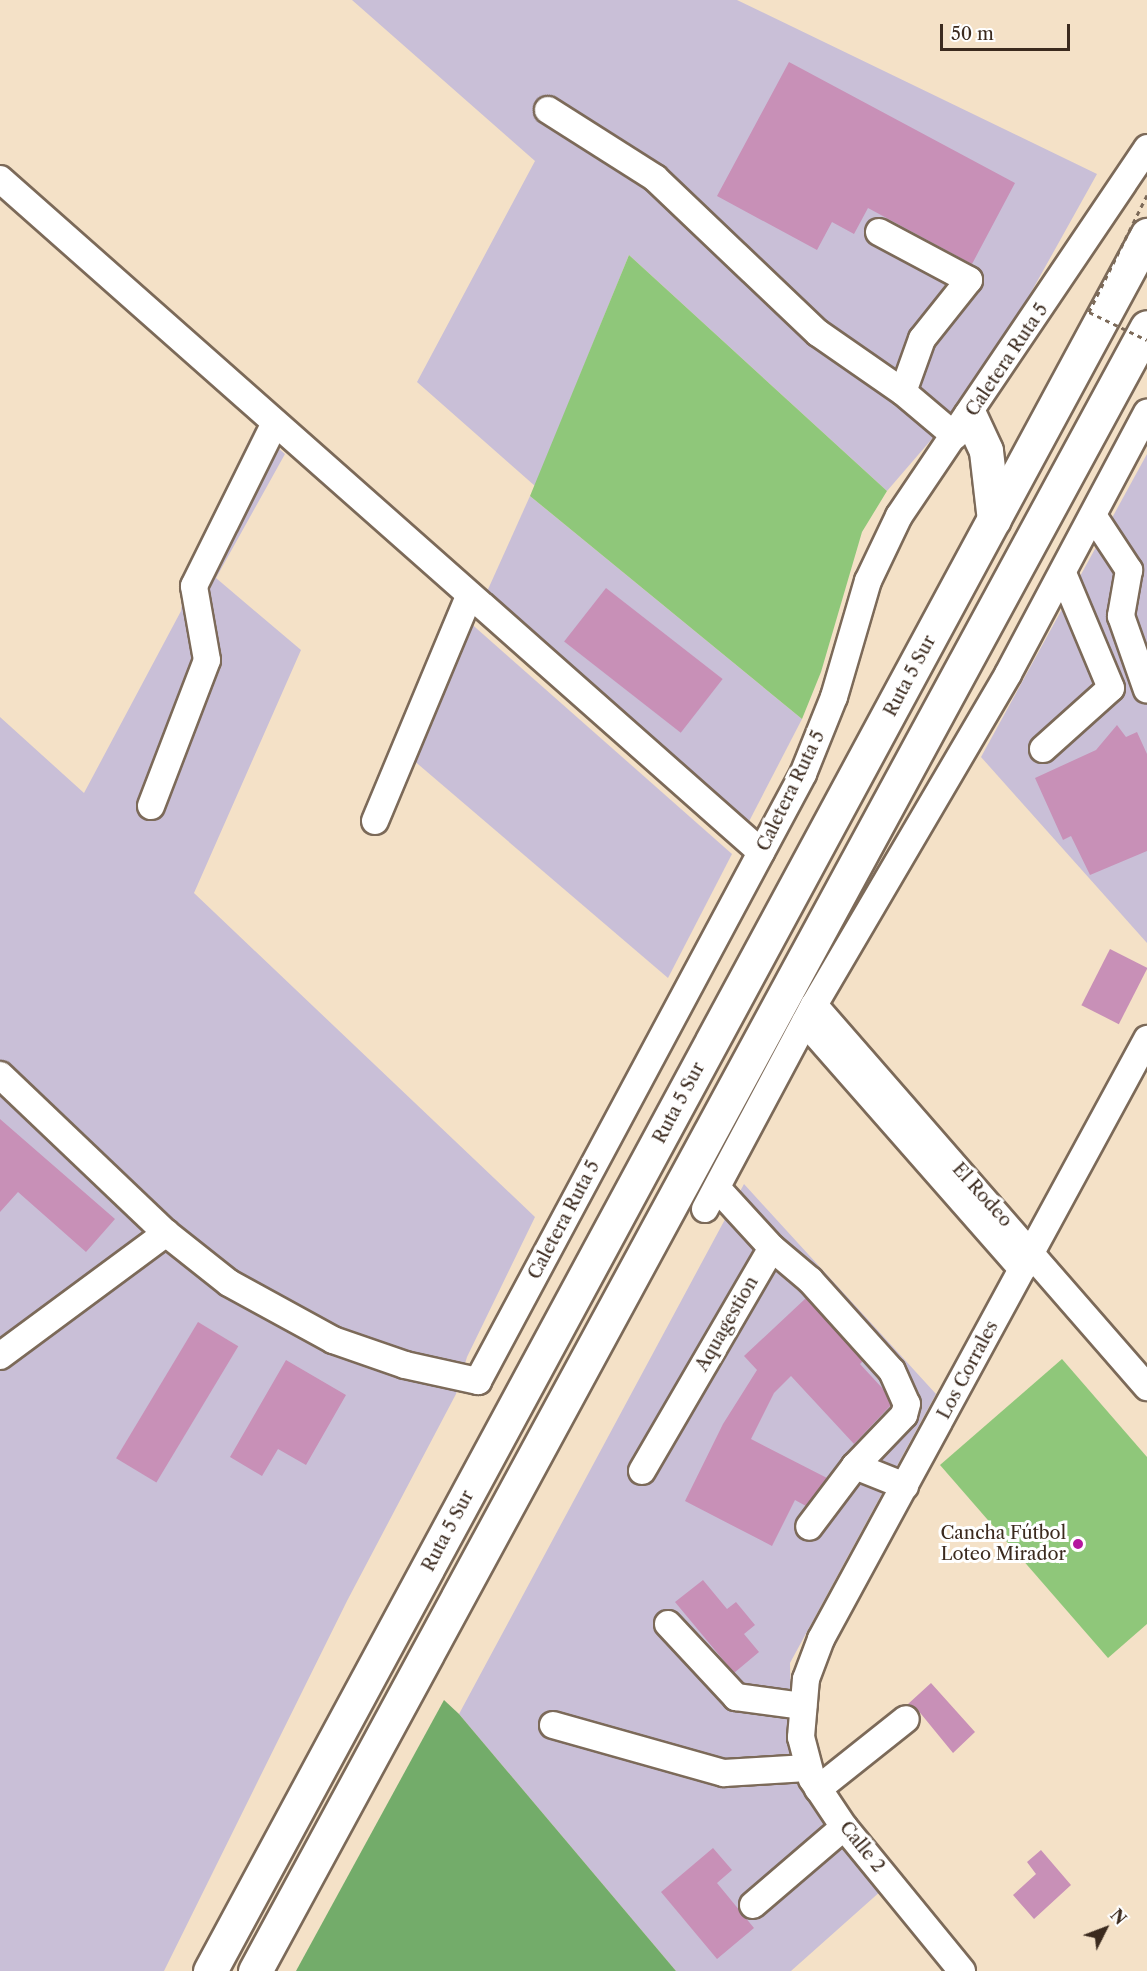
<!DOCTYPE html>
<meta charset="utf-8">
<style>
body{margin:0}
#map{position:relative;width:1147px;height:1971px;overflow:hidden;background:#f4e1c7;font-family:"Libre Caslon Text",serif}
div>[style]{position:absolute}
.industrial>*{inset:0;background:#c9bfd7}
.green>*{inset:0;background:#8fc77a}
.forest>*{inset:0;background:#73ac6a}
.building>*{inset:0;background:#c890b7;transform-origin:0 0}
.roads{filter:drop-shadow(2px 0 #7c6a59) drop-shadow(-2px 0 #7c6a59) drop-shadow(0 2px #7c6a59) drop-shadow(0 -2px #7c6a59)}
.minor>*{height:26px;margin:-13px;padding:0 13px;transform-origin:13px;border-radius:13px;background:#fff}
.highway>*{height:33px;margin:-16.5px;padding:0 16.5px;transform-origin:16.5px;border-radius:16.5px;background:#fff}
.path-bridge>*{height:3px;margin-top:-1.5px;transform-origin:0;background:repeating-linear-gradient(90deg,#7c6a59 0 4.5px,transparent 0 9px)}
.dots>*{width:16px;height:16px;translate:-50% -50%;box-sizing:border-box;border:3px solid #fff;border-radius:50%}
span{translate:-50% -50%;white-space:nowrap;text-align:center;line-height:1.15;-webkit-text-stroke:6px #fff;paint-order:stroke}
.street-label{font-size:18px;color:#3b2a1e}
.poi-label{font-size:18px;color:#3b2a1e}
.right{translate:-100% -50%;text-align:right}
.north{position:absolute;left:1075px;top:1899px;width:60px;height:60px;-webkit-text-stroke:4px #fff;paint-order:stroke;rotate:48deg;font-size:16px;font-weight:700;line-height:24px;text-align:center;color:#3b2a1e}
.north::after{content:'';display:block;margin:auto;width:21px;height:27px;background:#3b2a1e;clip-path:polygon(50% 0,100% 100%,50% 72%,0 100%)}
.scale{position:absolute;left:940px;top:24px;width:130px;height:27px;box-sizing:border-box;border:3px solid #3b2a1e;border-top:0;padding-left:8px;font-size:18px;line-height:21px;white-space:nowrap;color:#3b2a1e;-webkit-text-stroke:4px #fff;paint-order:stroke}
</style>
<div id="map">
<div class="industrial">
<i style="clip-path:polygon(352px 0,737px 0,1097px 174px,981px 382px,887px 491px,629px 255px,535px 486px,417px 382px,535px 161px)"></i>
<i style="clip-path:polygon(255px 428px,285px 454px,216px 578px,301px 650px,194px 893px,535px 1217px,467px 1357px,456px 1394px,347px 1601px,164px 1971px,0 1971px,0 717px,84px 793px,181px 611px,185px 572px)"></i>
<i style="clip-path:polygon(1147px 454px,1147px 943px,981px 757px)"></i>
<i style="clip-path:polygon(530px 496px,802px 719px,742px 835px,485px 596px)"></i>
<i style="clip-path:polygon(467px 620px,732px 854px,668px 978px,412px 759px)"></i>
<i style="clip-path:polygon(744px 1184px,936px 1394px,790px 1663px,792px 1748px,807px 1792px,831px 1831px,882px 1890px,791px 1971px,676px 1971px,459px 1714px)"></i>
</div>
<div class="green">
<i style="clip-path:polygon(629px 255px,887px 491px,862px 532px,821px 672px,802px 719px,530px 496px)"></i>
<i style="clip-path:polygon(1062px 1359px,1147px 1457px,1147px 1624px,1108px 1658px,940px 1465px)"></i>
</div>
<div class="forest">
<i style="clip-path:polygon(444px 1700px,459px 1714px,676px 1971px,296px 1971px)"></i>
</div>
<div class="building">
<i style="clip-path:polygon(789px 62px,1015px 183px,972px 264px,868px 208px,854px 234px,832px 222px,817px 250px,717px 196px)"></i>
<i style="left:606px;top:588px;width:148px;height:68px;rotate:38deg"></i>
<i style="clip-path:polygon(1117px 725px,1126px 737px,1137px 732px,1147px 754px,1147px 851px,1090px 875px,1071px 836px,1063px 840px,1035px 778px,1096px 750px)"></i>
<i style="left:1110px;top:949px;width:42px;height:63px;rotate:27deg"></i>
<i style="clip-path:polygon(0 1119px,115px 1219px,86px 1252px,18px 1192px,0 1212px)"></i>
<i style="clip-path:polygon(806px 1298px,863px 1361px,860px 1364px,884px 1390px,891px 1405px,854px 1444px,791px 1376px,774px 1393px,751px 1439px,827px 1478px,806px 1506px,795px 1500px,772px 1546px,685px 1501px,723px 1424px,757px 1370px,744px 1356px)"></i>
<i style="left:198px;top:1322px;width:47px;height:159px;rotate:31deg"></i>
<i style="clip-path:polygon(286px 1360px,346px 1395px,306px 1465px,278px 1449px,262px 1476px,230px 1457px)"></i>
<i style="clip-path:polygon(703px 1580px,727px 1609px,736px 1602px,755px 1625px,744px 1634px,759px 1652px,734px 1673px,675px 1602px)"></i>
<i style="clip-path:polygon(931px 1683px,975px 1732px,953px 1753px,917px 1709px,908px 1704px)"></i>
<i style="clip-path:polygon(713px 1848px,732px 1870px,717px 1883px,754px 1928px,717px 1959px,661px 1892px)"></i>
<i style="clip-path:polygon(1041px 1850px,1071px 1885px,1034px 1919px,1013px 1895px,1036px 1874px,1027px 1862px)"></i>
</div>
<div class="roads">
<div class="minor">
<i style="left:548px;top:110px;width:127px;rotate:32.4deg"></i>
<i style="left:655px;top:178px;width:225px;rotate:43.6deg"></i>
<i style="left:818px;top:333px;width:103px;rotate:34.8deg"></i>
<i style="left:903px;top:392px;width:68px;rotate:40.2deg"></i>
<i style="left:0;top:179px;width:1016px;rotate:41.49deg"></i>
<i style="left:879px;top:232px;width:102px;rotate:28.1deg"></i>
<i style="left:969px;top:280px;width:75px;rotate:128.5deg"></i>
<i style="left:922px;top:339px;width:56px;rotate:109.7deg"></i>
<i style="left:1094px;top:517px;width:64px;rotate:56.6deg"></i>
<i style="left:1129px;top:570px;width:47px;rotate:99.9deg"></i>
<i style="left:1121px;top:616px;width:78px;rotate:70.6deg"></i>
<i style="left:1043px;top:749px;width:91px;rotate:-41.9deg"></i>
<i style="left:1111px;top:688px;width:125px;rotate:-112.7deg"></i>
<i style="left:151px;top:806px;width:156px;rotate:-69deg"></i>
<i style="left:207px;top:660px;width:75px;rotate:-100deg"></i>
<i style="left:194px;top:586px;width:182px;rotate:-63.6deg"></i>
<i style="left:375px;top:821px;width:244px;rotate:-67.3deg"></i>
<i style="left:814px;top:1005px;width:507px;rotate:48.92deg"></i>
<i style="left:805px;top:1022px;width:329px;rotate:48.7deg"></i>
<i style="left:0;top:1075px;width:229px;rotate:43.6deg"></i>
<i style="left:166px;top:1233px;width:80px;rotate:38.4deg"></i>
<i style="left:229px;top:1283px;width:119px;rotate:28.7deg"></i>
<i style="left:333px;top:1340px;width:76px;rotate:19.1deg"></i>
<i style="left:405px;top:1365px;width:75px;rotate:12.4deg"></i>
<i style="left:478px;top:1381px;width:689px;rotate:-61.83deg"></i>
<i style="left:803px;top:774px;width:83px;rotate:-68.1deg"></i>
<i style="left:834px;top:697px;width:121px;rotate:-73.7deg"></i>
<i style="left:868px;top:581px;width:72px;rotate:-64.5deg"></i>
<i style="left:899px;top:516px;width:444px;rotate:-56deg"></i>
<i style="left:717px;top:1188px;width:81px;rotate:47.5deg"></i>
<i style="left:772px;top:1248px;width:50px;rotate:40.1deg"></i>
<i style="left:810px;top:1280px;width:122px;rotate:48deg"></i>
<i style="left:892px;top:1371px;width:36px;rotate:66deg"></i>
<i style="left:907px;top:1404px;width:11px;rotate:105deg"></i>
<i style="left:904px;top:1415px;width:71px;rotate:133.9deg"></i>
<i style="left:855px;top:1466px;width:76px;rotate:127deg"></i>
<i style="left:705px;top:1209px;width:231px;rotate:-61.9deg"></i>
<i style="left:814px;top:1005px;width:384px;rotate:-59.6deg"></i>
<i style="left:1008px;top:674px;width:296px;rotate:-62deg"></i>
<i style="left:0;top:1356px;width:207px;rotate:-36.5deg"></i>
<i style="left:855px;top:1466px;width:54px;rotate:21.8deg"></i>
<i style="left:642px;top:1471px;width:258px;rotate:-59.8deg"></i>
<i style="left:668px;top:1624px;width:100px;rotate:47deg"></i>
<i style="left:736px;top:1697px;width:68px;rotate:7.7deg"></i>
<i style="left:553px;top:1725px;width:178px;rotate:15.7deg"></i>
<i style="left:724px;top:1773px;width:83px;rotate:-3.4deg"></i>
<i style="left:818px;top:1789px;width:112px;rotate:-38.5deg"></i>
<i style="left:753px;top:1905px;width:120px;rotate:-40.6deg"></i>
<i style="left:962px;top:1971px;width:186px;rotate:-129.3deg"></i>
<i style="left:844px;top:1827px;width:58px;rotate:-123.7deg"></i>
<i style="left:812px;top:1779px;width:43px;rotate:-104.7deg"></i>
<i style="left:801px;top:1737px;width:58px;rotate:-85.1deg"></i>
<i style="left:806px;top:1679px;width:43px;rotate:-69.4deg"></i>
<i style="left:821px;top:1639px;width:683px;rotate:-61.48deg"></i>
</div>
<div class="highway">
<i style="left:970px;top:416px;width:38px;rotate:65deg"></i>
<i style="left:986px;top:451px;width:69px;rotate:83.4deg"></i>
<i style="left:210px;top:1971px;width:1973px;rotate:-61.64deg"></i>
<i style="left:255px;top:1971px;width:1870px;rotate:-61.52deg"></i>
</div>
</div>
<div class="path-bridge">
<i style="left:1147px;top:195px;width:131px;rotate:116.4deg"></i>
<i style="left:1089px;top:312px;width:64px;rotate:25.8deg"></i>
</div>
<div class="dots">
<i style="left:1078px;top:1544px;background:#b5179e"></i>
</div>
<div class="street-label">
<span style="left:1007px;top:360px;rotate:-56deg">Caletera Ruta 5</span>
<span style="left:910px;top:676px;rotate:-62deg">Ruta 5 Sur</span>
<span style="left:791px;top:791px;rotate:-64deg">Caletera Ruta 5</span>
<span style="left:679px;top:1103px;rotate:-62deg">Ruta 5 Sur</span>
<span style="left:982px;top:1195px;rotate:48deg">El Rodeo</span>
<span style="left:564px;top:1220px;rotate:-62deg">Caletera Ruta 5</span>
<span style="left:727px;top:1324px;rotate:-60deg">Aquagestion</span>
<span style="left:968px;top:1370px;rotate:-62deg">Los Corrales</span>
<span style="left:448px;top:1531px;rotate:-62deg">Ruta 5 Sur</span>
<span style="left:862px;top:1847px;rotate:51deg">Calle 2</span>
</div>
<div class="poi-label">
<span class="right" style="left:1066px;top:1544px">Cancha Fútbol<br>Loteo Mirador</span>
</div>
<div class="north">N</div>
<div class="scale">50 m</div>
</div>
